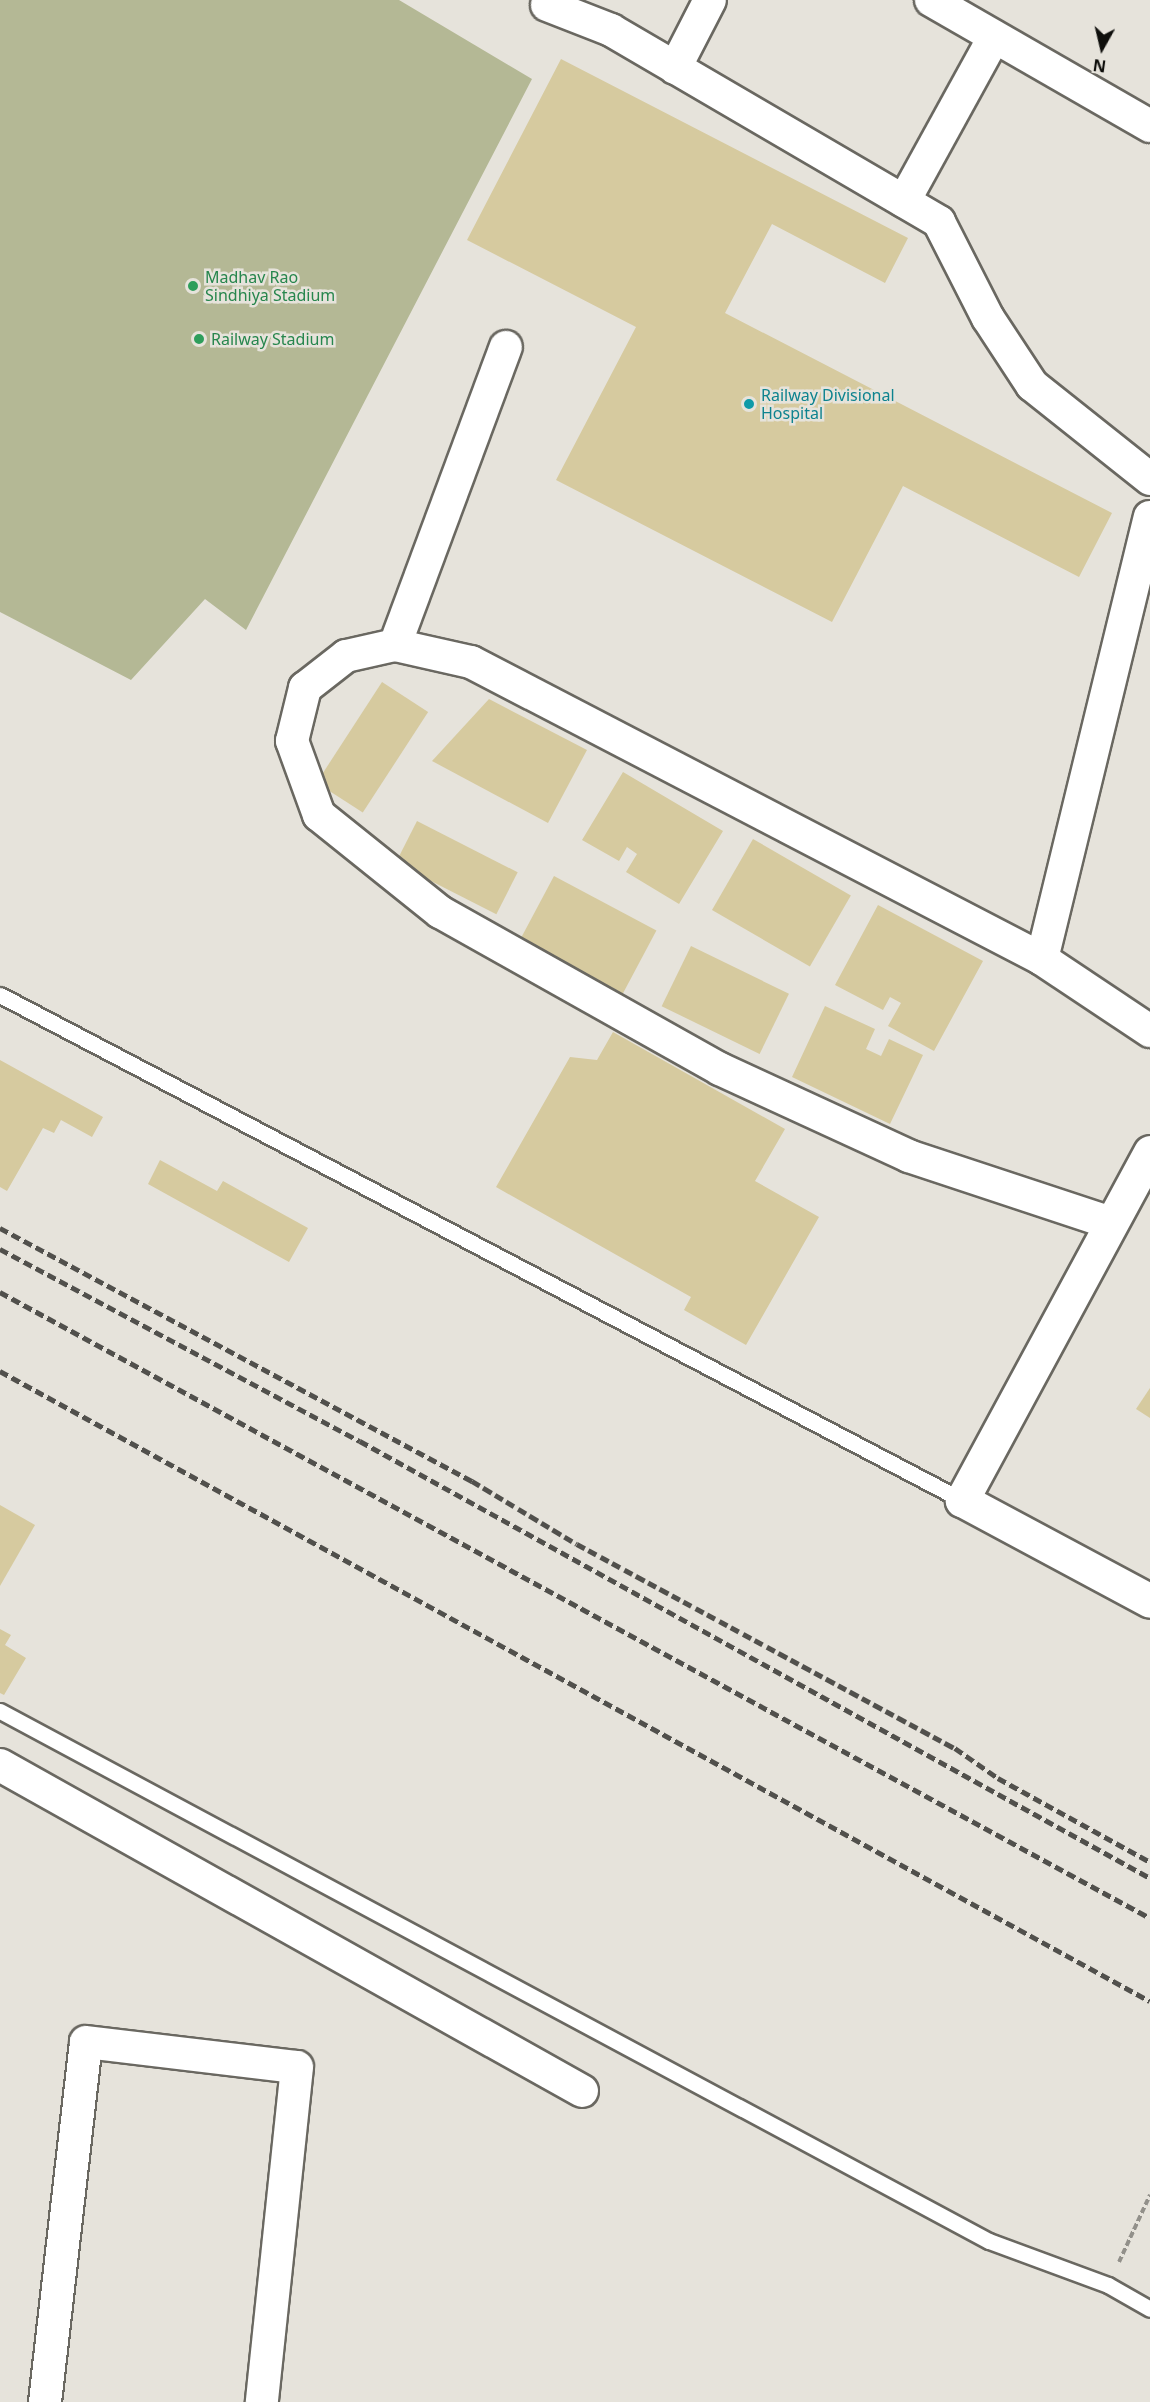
<!DOCTYPE html>
<style>
body{margin:0}
#map{position:relative;width:1150px;height:2402px;overflow:hidden;background:#e6e3db;font-family:"Noto Sans",sans-serif}
div>[style]{position:absolute}
.green>*{inset:0;background:#b4b895}
.building>*{inset:0;background:#d6ca9f;transform-origin:0 0}
.path>*{height:4px;margin-top:-2px;transform-origin:0;background:repeating-linear-gradient(90deg,#92908a 0 6px,transparent 0 9px)}
.roads{filter:drop-shadow(2px 0 #6a6861) drop-shadow(-2px 0 #6a6861) drop-shadow(0 2px #6a6861) drop-shadow(0 -2px #6a6861)}
.lane>*{height:15px;margin:-7.5px;padding:0 7.5px;transform-origin:7.5px;border-radius:7.5px;background:#fff}
.street>*{height:32px;margin:-16px;padding:0 16px;transform-origin:16px;border-radius:16px;background:#fff}
.secondary>*{height:33px;margin:-16.5px;padding:0 16.5px;transform-origin:16.5px;border-radius:16.5px;background:#fff}
.rail>*{height:4.5px;margin-top:-2.25px;transform-origin:0;background:repeating-linear-gradient(90deg,#51504c 0 9px,transparent 0 13.5px)}
.dots>*{width:16px;height:16px;translate:-50% -50%;box-sizing:border-box;border:3px solid #e6e3db;border-radius:50%}
span{translate:-50% -50%;white-space:nowrap;text-align:center;line-height:1.15;-webkit-text-stroke:5px #e6e3db;paint-order:stroke}
.leisure-label{font-size:16px;color:#27864d}
.left{translate:0 -50%;text-align:left}
.culture-label{font-size:16px;color:#0d838f}
.north{position:absolute;left:1072px;top:18px;width:60px;height:60px;-webkit-text-stroke:4px #e6e3db;paint-order:stroke;rotate:188deg;font-size:16px;font-weight:700;line-height:24px;text-align:center;color:#0f0f0c}
.north::after{content:'';display:block;margin:auto;width:21px;height:27px;background:#0f0f0c;clip-path:polygon(50% 0,100% 100%,50% 72%,0 100%)}
</style>
<div id="map">
<div class="green">
<i style="clip-path:polygon(0 0,399px 0,532px 79px,246px 630px,205px 599px,131px 680px,0 612px)"></i>
</div>
<div class="building">
<i style="clip-path:polygon(561px 59px,908px 238px,885px 283px,772px 224px,725px 313px,1112px 513px,1079px 577px,903px 486px,832px 622px,556px 480px,636px 327px,467px 240px)"></i>
<i style="left:382px;top:682px;width:55px;height:120px;rotate:33deg"></i>
<i style="clip-path:polygon(489px 699px,587px 750px,548px 823px,432px 761px)"></i>
<i style="clip-path:polygon(623px 772px,723px 831px,679px 904px,626px 872px,637px 854px,627px 847px,619px 861px,582px 840px)"></i>
<i style="left:417px;top:821px;width:113px;height:47px;rotate:27deg"></i>
<i style="left:753px;top:839px;width:113px;height:82px;rotate:30deg"></i>
<i style="left:554px;top:876px;width:116px;height:72px;rotate:28deg"></i>
<i style="clip-path:polygon(878px 905px,983px 961px,934px 1051px,888px 1026px,901px 1003px,890px 997px,883px 1010px,835px 985px)"></i>
<i style="left:691px;top:946px;width:109px;height:67px;rotate:26deg"></i>
<i style="clip-path:polygon(825px 1006px,875px 1029px,866px 1049px,881px 1056px,889px 1039px,923px 1055px,890px 1124px,792px 1077px)"></i>
<i style="clip-path:polygon(613px 1032px,785px 1129px,755px 1181px,819px 1217px,746px 1345px,684px 1310px,691px 1297px,496px 1187px,570px 1057px,597px 1060px)"></i>
<i style="clip-path:polygon(0 1060px,103px 1117px,92px 1137px,61px 1120px,54px 1133px,43px 1128px,7px 1191px,0 1187px)"></i>
<i style="clip-path:polygon(160px 1160px,217px 1191px,223px 1181px,308px 1228px,289px 1262px,148px 1184px)"></i>
<i style="clip-path:polygon(1150px 1388px,1150px 1418px,1136px 1409px)"></i>
<i style="clip-path:polygon(0 1505px,35px 1525px,0 1586px)"></i>
<i style="clip-path:polygon(0 1629px,11px 1635px,5px 1645px,26px 1658px,4px 1695px,0 1693px)"></i>
</div>
<div class="path">
<i style="left:1119px;top:2262px;width:74px;rotate:-65.2deg"></i>
</div>
<div class="roads">
<div class="lane">
<i style="left:0;top:995px;width:1086px;rotate:27.7deg"></i>
<i style="left:0;top:1711px;width:1122px;rotate:28.19deg"></i>
<i style="left:989px;top:2241px;width:127px;rotate:20.3deg"></i>
<i style="left:1108px;top:2285px;width:48px;rotate:29.7deg"></i>
</div>
<div class="street">
<i style="left:931px;top:0;width:253px;rotate:29.9deg"></i>
<i style="left:547px;top:5px;width:69px;rotate:21.3deg"></i>
<i style="left:611px;top:30px;width:380px;rotate:30.3deg"></i>
<i style="left:939px;top:222px;width:108px;rotate:63deg"></i>
<i style="left:988px;top:318px;width:80px;rotate:56.7deg"></i>
<i style="left:1032px;top:385px;width:151px;rotate:38.5deg"></i>
<i style="left:675px;top:68px;width:76px;rotate:-62.8deg"></i>
<i style="left:904px;top:201px;width:187px;rotate:-61.2deg"></i>
<i style="left:395px;top:645px;width:318px;rotate:-69.6deg"></i>
<i style="left:1042px;top:959px;width:455px;rotate:-76.3deg"></i>
<i style="left:1111px;top:1223px;width:213px;rotate:-161.7deg"></i>
<i style="left:909px;top:1156px;width:208px;rotate:-155.3deg"></i>
<i style="left:720px;top:1069px;width:321px;rotate:-150.7deg"></i>
<i style="left:440px;top:912px;width:155px;rotate:-141.3deg"></i>
<i style="left:319px;top:815px;width:79px;rotate:-110deg"></i>
<i style="left:292px;top:741px;width:55px;rotate:-76.2deg"></i>
<i style="left:305px;top:688px;width:52px;rotate:-38deg"></i>
<i style="left:346px;top:656px;width:50px;rotate:-12.7deg"></i>
<i style="left:395px;top:645px;width:78px;rotate:12.6deg"></i>
<i style="left:471px;top:662px;width:644px;rotate:27.48deg"></i>
<i style="left:1042px;top:959px;width:130px;rotate:33.7deg"></i>
<i style="left:0;top:1765px;width:667px;rotate:29.25deg"></i>
<i style="left:45px;top:2402px;width:362px;rotate:-83.5deg"></i>
<i style="left:86px;top:2042px;width:212px;rotate:6.8deg"></i>
<i style="left:297px;top:2067px;width:337px;rotate:96deg"></i>
</div>
<div class="secondary">
<i style="left:1150px;top:1152px;width:396px;rotate:118.4deg"></i>
<i style="left:962px;top:1500px;width:213px;rotate:28.2deg"></i>
</div>
</div>
<div class="rail">
<i style="left:0;top:1228px;width:536px;rotate:28.19deg"></i>
<i style="left:472px;top:1481px;width:122px;rotate:31deg"></i>
<i style="left:577px;top:1544px;width:430px;rotate:28.4deg"></i>
<i style="left:955px;top:1748px;width:52px;rotate:34.9deg"></i>
<i style="left:998px;top:1778px;width:174px;rotate:28.9deg"></i>
<i style="left:0;top:1249px;width:408px;rotate:28.1deg"></i>
<i style="left:360px;top:1441px;width:903px;rotate:28.95deg"></i>
<i style="left:0;top:1292px;width:1309px;rotate:28.56deg"></i>
<i style="left:0;top:1371px;width:1311px;rotate:28.72deg"></i>
</div>
<div class="dots">
<i style="left:193px;top:286px;background:#2e9e5b"></i>
<i style="left:199px;top:339px;background:#2e9e5b"></i>
<i style="left:749px;top:404px;background:#0f9aa8"></i>
</div>
<div class="leisure-label">
<span class="left" style="left:205px;top:286px">Madhav Rao<br>Sindhiya Stadium</span>
<span class="left" style="left:211px;top:339px">Railway Stadium</span>
</div>
<div class="culture-label">
<span class="left" style="left:761px;top:404px">Railway Divisional<br>Hospital</span>
</div>
<div class="north">N</div>
</div>
